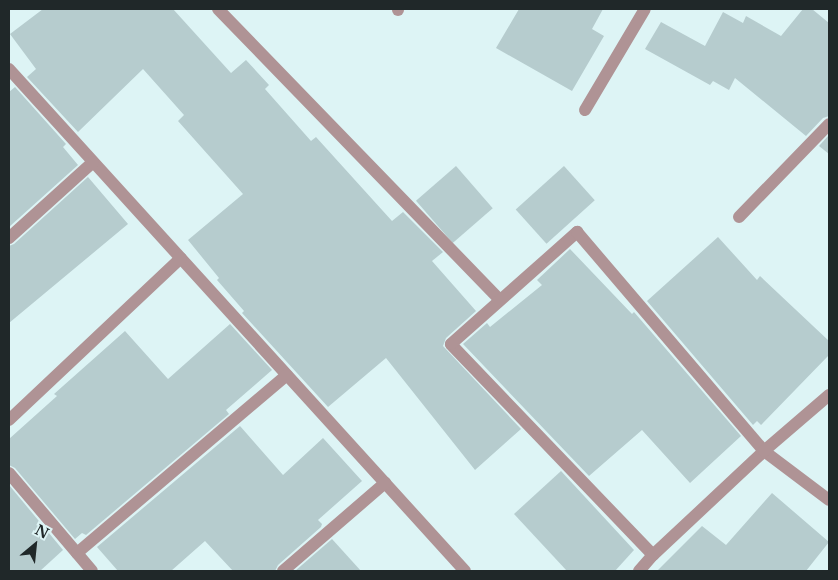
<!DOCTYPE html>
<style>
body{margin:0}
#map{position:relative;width:838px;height:580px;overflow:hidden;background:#ddf4f5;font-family:"Libre Baskerville",serif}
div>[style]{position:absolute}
.building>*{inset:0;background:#b6ccce;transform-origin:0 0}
.minor>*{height:12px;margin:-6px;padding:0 6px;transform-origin:6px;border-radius:6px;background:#af9395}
span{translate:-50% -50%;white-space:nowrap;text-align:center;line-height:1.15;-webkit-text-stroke:4px #ddf4f5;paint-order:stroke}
.frame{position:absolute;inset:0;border:10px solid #202829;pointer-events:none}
.north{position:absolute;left:10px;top:520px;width:50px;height:50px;-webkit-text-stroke:4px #ddf4f5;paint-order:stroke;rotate:28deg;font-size:14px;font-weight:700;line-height:20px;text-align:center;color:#202829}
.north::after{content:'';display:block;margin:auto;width:18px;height:22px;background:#202829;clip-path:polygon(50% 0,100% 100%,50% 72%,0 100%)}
</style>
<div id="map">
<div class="building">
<i style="clip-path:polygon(43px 9px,173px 9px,231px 73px,246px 60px,269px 85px,265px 89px,311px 141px,316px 137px,392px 221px,403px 212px,443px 252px,432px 261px,476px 311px,446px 338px,443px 346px,521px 429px,475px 470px,386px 358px,328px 407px,242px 313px,244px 311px,217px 280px,219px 278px,188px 240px,243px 194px,178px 121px,184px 115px,143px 69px,78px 132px,27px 77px,36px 69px,10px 34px)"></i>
<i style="clip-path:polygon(519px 9px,603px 9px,592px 29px,604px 36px,572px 91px,496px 48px)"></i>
<i style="clip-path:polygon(803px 9px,812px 9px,829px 23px,829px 116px,823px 118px,806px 136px,735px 78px,729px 90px,713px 81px,710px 85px,645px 49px,661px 22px,705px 46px,723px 12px,743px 23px,746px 16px,781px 36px)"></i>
<i style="clip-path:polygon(15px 87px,66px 144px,63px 147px,78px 165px,9px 227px,9px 92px)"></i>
<i style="clip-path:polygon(829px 135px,829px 154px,819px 146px)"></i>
<i style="left:456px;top:166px;width:56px;height:53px;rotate:49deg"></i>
<i style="left:564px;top:166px;width:46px;height:65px;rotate:48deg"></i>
<i style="clip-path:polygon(88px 177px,128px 224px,9px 323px,9px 246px,14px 244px)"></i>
<i style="clip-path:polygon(718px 237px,757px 280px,760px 276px,829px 341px,829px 355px,761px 425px,757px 421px,753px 425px,647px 301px)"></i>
<i style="clip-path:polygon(570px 249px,632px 314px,634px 312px,741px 436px,690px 483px,642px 430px,589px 476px,463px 344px,487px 323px,490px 327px,542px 285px,537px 280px)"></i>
<i style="clip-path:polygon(230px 324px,272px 370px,226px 410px,229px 414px,86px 535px,82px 533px,75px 539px,15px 468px,9px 465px,9px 439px,57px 396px,54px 394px,125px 331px,168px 379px)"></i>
<i style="clip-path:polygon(240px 426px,283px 475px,323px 438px,362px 481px,318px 520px,322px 524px,321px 527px,278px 565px,275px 571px,233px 571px,205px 541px,171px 571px,118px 571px,97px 547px)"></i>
<i style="clip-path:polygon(561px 471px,634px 550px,615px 571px,567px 571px,514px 514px)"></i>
<i style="clip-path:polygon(9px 485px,63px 550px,40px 571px,9px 571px)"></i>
<i style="clip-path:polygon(772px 493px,829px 542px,806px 571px,657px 571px,702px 526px,726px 545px)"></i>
<i style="clip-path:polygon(332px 539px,361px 571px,295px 571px)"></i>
</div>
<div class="minor">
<i style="left:218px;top:9px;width:405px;rotate:45.9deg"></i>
<i style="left:398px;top:10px;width:1px;rotate:-90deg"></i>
<i style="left:9px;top:69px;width:678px;rotate:47.75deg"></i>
<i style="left:585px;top:110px;width:117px;rotate:-59.3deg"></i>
<i style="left:739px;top:217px;width:129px;rotate:-45.9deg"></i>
<i style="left:9px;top:238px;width:113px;rotate:-42.1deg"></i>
<i style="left:9px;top:420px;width:236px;rotate:-43.3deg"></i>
<i style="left:9px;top:473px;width:128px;rotate:49.7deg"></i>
<i style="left:77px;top:553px;width:275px;rotate:-40.3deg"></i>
<i style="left:653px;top:555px;width:292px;rotate:-133.8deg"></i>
<i style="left:451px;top:344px;width:169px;rotate:-41.6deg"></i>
<i style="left:577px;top:232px;width:288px;rotate:49.5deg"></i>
<i style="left:764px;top:451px;width:81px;rotate:37deg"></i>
<i style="left:283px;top:571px;width:135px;rotate:-40.8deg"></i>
<i style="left:639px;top:571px;width:21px;rotate:-49deg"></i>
<i style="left:653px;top:555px;width:152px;rotate:-43.1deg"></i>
<i style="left:764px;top:451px;width:86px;rotate:-40.7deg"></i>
</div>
<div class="frame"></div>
<div class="north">N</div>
</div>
